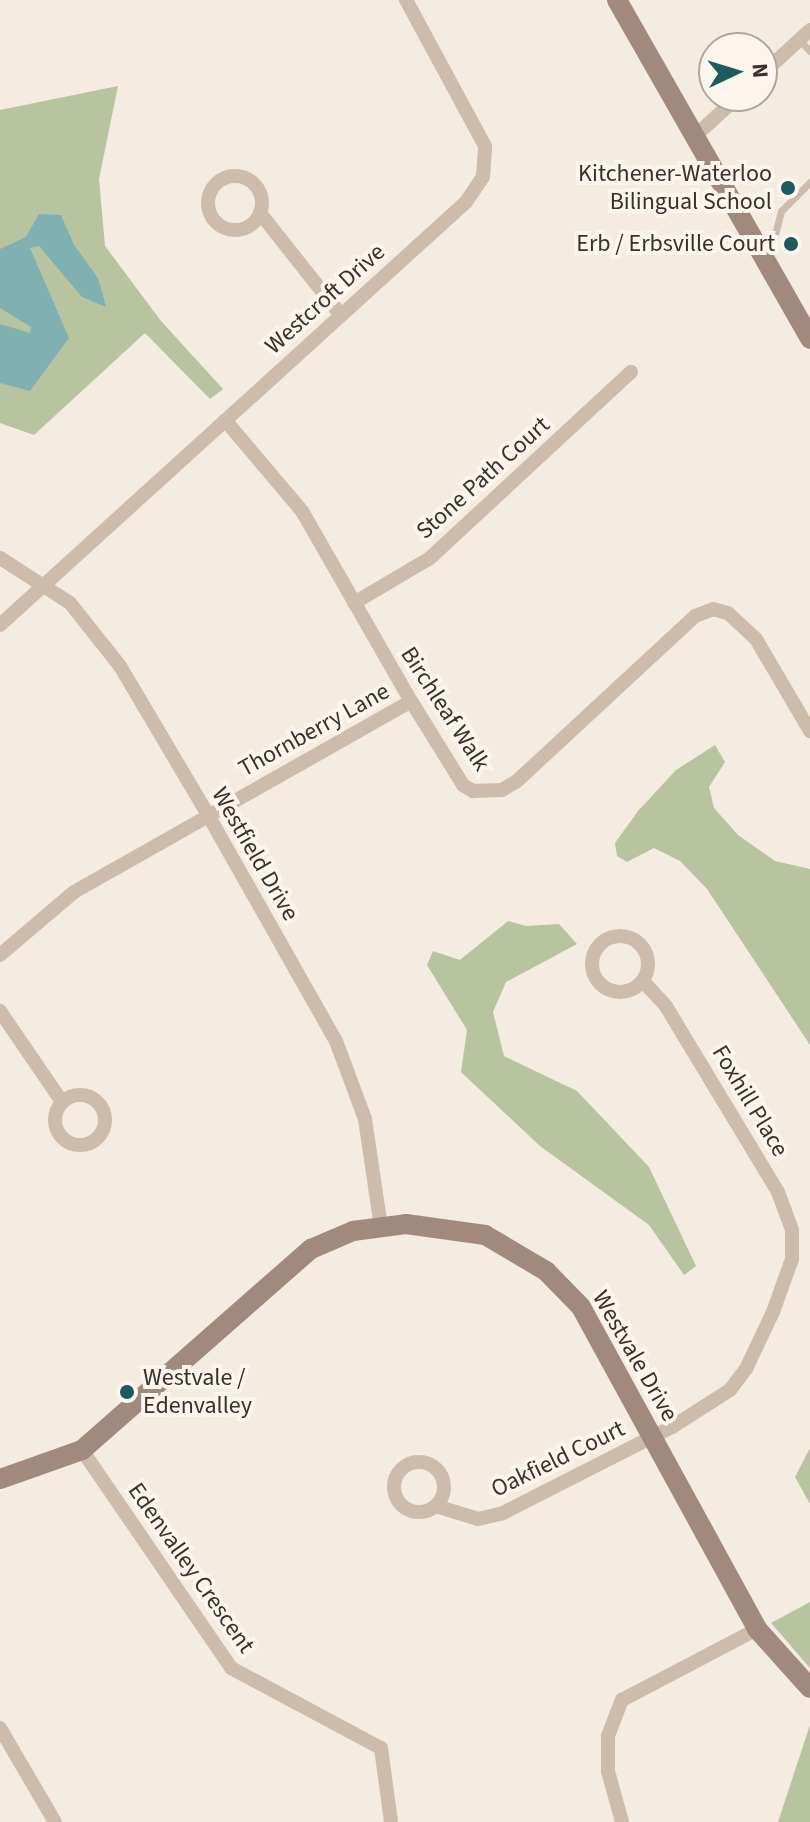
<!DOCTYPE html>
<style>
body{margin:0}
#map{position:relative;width:810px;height:1822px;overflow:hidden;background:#f4ebe1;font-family:"Source Sans 3",sans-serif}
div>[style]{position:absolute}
.green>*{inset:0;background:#b8c4a0}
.water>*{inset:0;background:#7fb0b2}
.lane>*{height:7px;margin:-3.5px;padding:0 3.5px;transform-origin:3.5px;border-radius:3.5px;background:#cdbbac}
.street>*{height:14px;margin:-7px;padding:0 7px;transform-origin:7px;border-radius:7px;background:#cdbbac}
.street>.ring{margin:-7px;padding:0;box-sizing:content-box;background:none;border:14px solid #cdbbac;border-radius:50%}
.secondary>*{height:20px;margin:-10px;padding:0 10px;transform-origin:10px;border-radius:10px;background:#a18a7d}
.dots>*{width:22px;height:22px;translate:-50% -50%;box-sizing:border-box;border:4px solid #fbf5ee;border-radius:50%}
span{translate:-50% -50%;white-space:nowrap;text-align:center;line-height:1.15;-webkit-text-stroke:8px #fbf5ee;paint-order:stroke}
.poi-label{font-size:24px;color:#3b302b}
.right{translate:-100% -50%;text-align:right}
.left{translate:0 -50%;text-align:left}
.street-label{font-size:24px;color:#3b302b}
.north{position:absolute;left:698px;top:32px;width:80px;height:80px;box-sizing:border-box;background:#fbf5ee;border:2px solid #aea6a0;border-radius:50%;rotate:86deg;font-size:22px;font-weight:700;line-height:32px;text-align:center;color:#3b302b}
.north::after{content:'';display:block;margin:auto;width:28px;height:36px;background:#1f5a5e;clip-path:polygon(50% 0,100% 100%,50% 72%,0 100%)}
</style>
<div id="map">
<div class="green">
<i style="clip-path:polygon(118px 86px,99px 179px,105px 246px,161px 321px,223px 389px,210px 399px,145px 333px,34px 435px,0 423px,0 110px)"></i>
<i style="clip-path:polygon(715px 745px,725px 762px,709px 787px,714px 808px,738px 835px,775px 861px,810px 869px,810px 1045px,707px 889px,680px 861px,654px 848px,627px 862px,617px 856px,615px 843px,638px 811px,676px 770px)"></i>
<i style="clip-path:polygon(508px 921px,526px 926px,559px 924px,577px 944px,506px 982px,493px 1012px,504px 1056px,577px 1091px,649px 1167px,696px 1266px,684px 1275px,649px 1225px,540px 1146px,461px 1072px,467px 1030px,427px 965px,433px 951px,460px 960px)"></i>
<i style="clip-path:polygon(810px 1448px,810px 1504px,795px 1477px)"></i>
<i style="clip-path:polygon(810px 1602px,810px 1668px,771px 1623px)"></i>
<i style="clip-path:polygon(810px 1725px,810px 1822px,778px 1822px)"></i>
</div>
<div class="water">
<i style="clip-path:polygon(39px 214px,61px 215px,74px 245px,98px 278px,106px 307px,82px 297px,39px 246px,30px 248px,69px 338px,30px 391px,0 383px,0 324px,30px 333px,31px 327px,0 308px,0 249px,26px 237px)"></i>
</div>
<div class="lane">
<i style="left:799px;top:40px;width:16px;rotate:45deg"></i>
<i style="left:769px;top:258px;width:49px;rotate:-75.7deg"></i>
<i style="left:781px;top:211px;width:41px;rotate:-45deg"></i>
</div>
<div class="street">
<i style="left:762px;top:74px;width:65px;rotate:-42.5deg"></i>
<i style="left:695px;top:136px;width:59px;rotate:-42.3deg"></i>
<i class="ring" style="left:208px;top:176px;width:40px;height:40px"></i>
<i style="left:260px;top:213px;width:129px;rotate:51.6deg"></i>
<i style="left:225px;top:420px;width:119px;rotate:49.8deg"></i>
<i style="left:302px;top:511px;width:219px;rotate:60.2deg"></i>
<i style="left:411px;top:701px;width:99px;rotate:58.2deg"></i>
<i style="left:463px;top:785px;width:12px;rotate:31deg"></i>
<i style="left:473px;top:791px;width:29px;rotate:-2deg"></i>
<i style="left:502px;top:790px;width:17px;rotate:-31deg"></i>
<i style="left:517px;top:781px;width:243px;rotate:-42.8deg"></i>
<i style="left:695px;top:616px;width:19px;rotate:-21deg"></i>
<i style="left:713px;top:609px;width:16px;rotate:15deg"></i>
<i style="left:728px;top:613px;width:38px;rotate:43deg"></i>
<i style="left:756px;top:639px;width:107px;rotate:59.6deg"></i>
<i style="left:0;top:558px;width:83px;rotate:32.7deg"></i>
<i style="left:70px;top:603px;width:80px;rotate:51.6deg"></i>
<i style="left:120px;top:666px;width:173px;rotate:59.4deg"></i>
<i style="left:208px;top:815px;width:260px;rotate:60.5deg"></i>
<i style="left:336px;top:1041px;width:83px;rotate:69.6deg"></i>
<i style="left:365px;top:1119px;width:109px;rotate:81.6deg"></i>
<i style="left:354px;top:603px;width:88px;rotate:-30.6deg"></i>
<i style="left:430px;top:558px;width:274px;rotate:-42.8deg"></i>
<i style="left:0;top:625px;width:629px;rotate:-42.23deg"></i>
<i style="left:466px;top:202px;width:30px;rotate:-56deg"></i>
<i style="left:483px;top:177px;width:31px;rotate:-86deg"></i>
<i style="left:485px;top:146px;width:166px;rotate:-118.4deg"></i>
<i class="ring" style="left:592px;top:936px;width:42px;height:42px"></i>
<i style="left:0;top:955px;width:97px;rotate:-40.4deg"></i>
<i style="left:74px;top:892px;width:387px;rotate:-29.5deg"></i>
<i style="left:0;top:1011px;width:110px;rotate:55.7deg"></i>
<i class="ring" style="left:55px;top:1095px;width:36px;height:36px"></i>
<i style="left:82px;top:1450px;width:264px;rotate:55.6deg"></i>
<i style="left:231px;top:1668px;width:170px;rotate:28.1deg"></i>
<i style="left:381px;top:1748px;width:75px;rotate:82.3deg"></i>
<i class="ring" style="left:394px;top:1462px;width:36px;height:36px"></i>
<i style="left:436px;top:1506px;width:44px;rotate:17.2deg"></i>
<i style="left:478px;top:1519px;width:26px;rotate:-13deg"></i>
<i style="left:503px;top:1513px;width:190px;rotate:-27deg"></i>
<i style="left:672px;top:1427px;width:69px;rotate:-32.5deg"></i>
<i style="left:730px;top:1390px;width:26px;rotate:-53deg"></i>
<i style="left:746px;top:1369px;width:63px;rotate:-64.7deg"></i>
<i style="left:773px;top:1312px;width:56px;rotate:-70.3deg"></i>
<i style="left:792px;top:1259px;width:29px;rotate:-90deg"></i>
<i style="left:792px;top:1230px;width:40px;rotate:-110.2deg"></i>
<i style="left:778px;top:1192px;width:217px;rotate:-121.1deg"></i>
<i style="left:666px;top:1006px;width:34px;rotate:-133deg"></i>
<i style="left:0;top:1728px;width:109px;rotate:59.7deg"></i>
<i style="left:622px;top:1822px;width:53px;rotate:-105.4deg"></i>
<i style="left:608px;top:1771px;width:35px;rotate:-90deg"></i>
<i style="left:608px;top:1736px;width:39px;rotate:-69deg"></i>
<i style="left:622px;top:1700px;width:153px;rotate:-27.7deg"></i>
</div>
<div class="secondary">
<i style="left:617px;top:0;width:390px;rotate:60.3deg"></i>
<i style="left:0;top:1479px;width:87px;rotate:-19.5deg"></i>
<i style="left:82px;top:1450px;width:305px;rotate:-41.3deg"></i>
<i style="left:311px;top:1249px;width:46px;rotate:-23.2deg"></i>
<i style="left:353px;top:1231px;width:53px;rotate:-7.5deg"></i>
<i style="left:406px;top:1224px;width:80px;rotate:7.9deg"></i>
<i style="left:485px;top:1235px;width:71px;rotate:30.5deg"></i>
<i style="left:546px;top:1271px;width:50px;rotate:45.8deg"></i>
<i style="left:581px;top:1307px;width:367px;rotate:61.3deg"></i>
<i style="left:757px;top:1629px;width:79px;rotate:48.1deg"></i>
</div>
<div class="dots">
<i style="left:788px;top:188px;background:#1f5a5e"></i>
<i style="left:791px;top:244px;background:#1f5a5e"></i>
<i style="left:127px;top:1392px;background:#1f5a5e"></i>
</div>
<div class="poi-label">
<span class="right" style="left:772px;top:188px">Kitchener-Waterloo<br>Bilingual School</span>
<span class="right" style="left:775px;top:244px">Erb / Erbsville Court</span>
<span class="left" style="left:143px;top:1392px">Westvale /<br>Edenvalley</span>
</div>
<div class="street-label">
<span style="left:325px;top:299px;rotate:-42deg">Westcroft Drive</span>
<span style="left:483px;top:478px;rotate:-42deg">Stone Path Court</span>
<span style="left:445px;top:709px;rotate:57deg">Birchleaf Walk</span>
<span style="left:314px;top:730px;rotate:-29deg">Thornberry Lane</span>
<span style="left:255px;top:854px;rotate:60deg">Westfield Drive</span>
<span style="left:750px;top:1101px;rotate:59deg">Foxhill Place</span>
<span style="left:635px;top:1356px;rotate:60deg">Westvale Drive</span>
<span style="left:558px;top:1459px;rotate:-26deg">Oakfield Court</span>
<span style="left:191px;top:1568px;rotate:55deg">Edenvalley Crescent</span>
</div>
<div class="north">N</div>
</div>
